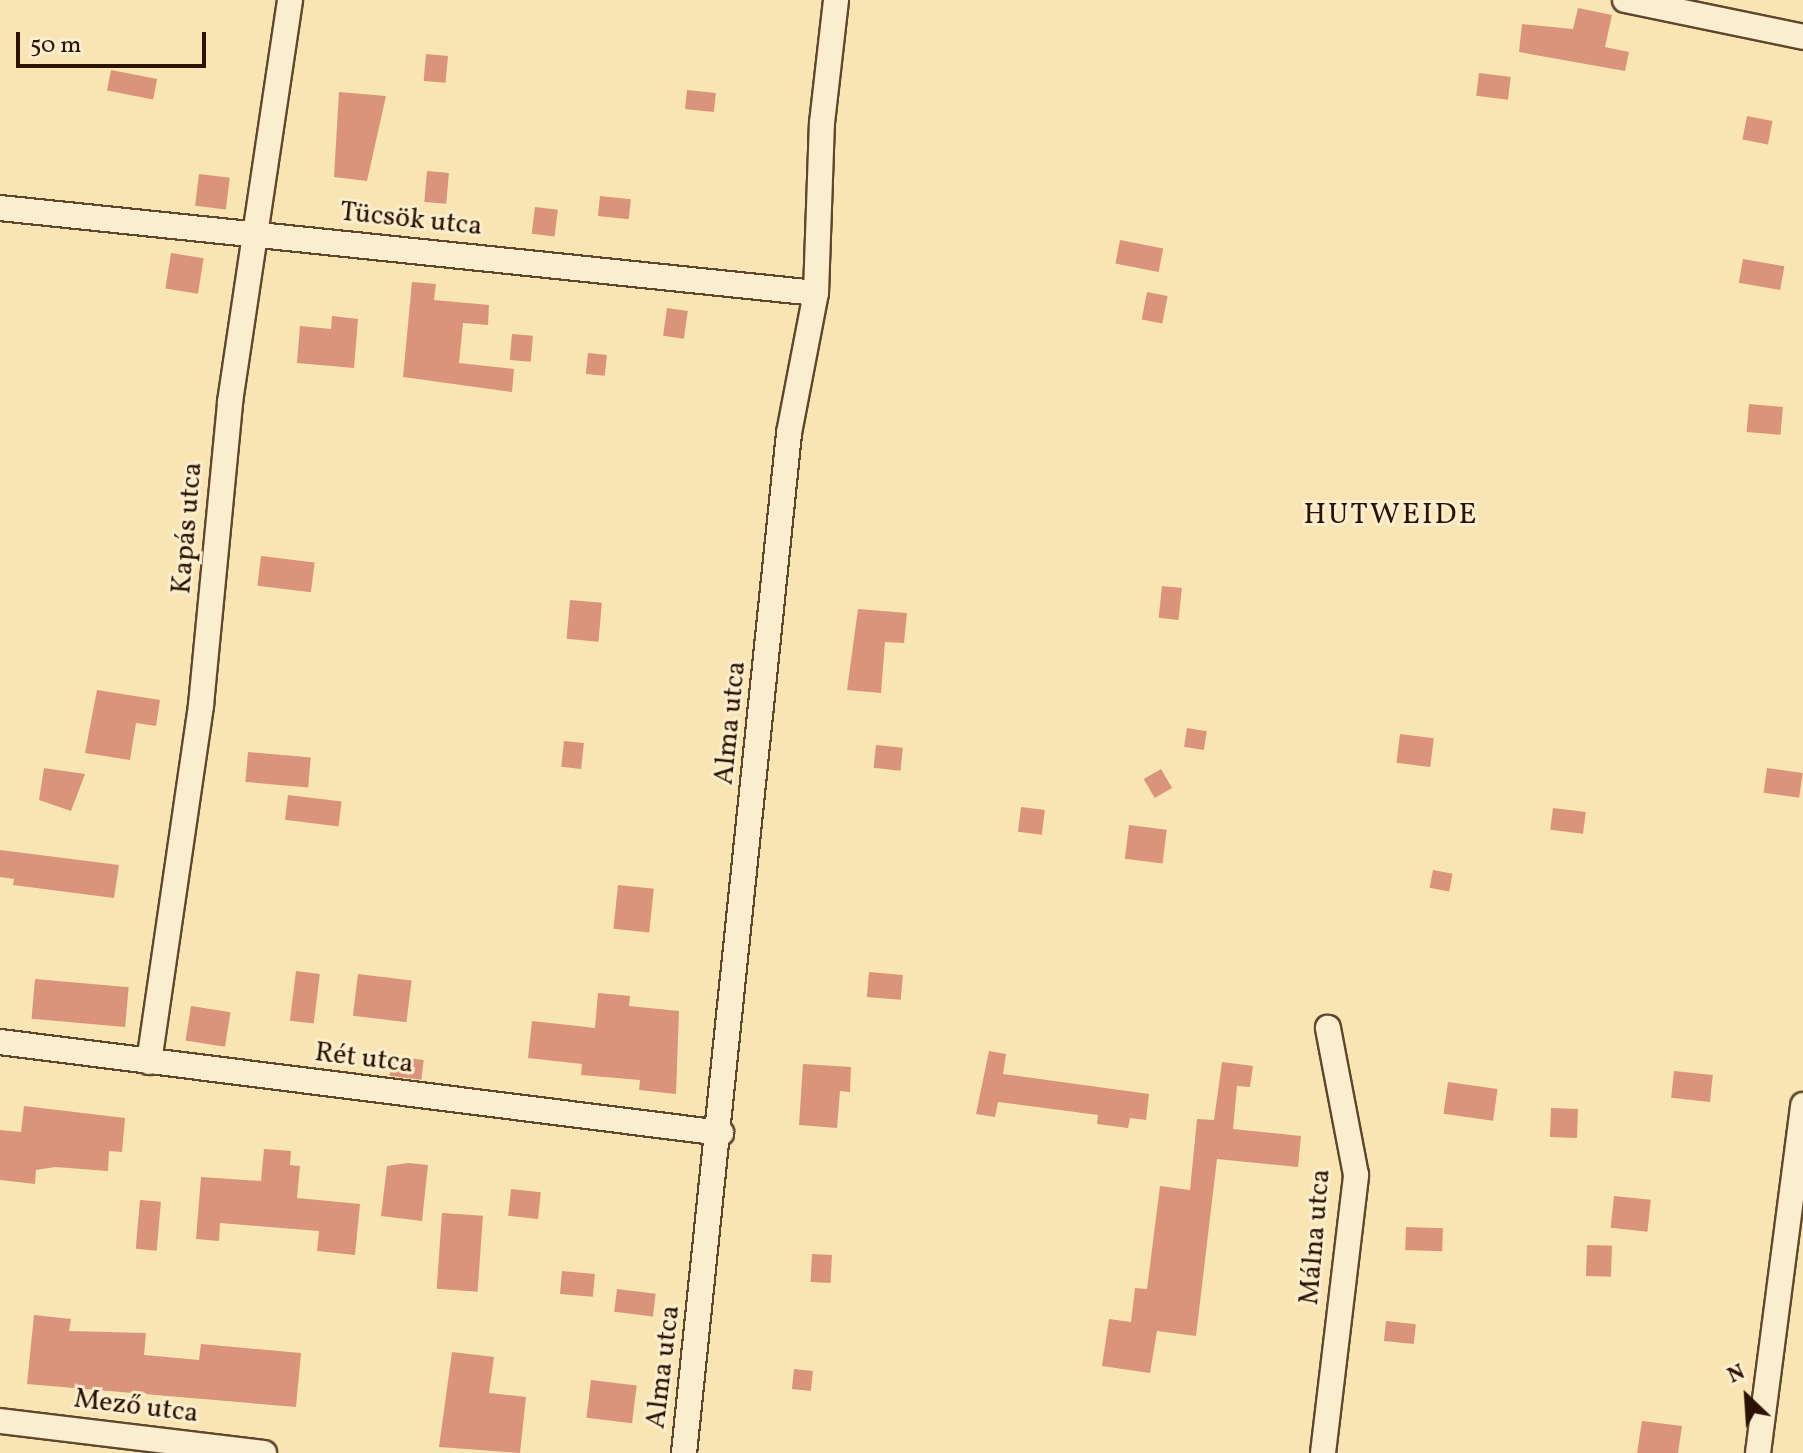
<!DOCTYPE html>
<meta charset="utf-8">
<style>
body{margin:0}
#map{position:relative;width:1803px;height:1453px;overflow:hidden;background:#f9e5b3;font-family:Vollkorn,serif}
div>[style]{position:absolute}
.building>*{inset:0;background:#d9947a;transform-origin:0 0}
.roads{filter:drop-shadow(2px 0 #5f472d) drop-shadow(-2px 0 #5f472d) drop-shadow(0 2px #5f472d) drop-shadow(0 -2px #5f472d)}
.minor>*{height:24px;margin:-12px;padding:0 12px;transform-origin:12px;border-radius:12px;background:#fbeece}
span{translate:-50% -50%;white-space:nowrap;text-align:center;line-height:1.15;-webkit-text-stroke:6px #fbeece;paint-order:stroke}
.street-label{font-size:28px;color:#2c1200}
.neighbourhood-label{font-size:30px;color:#2c1200;letter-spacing:2px}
.north{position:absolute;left:1707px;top:1357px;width:80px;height:80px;-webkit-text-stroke:6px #fbeece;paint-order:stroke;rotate:335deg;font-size:22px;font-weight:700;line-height:32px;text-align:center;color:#2c1200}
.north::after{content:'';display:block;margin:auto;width:28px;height:36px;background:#2c1200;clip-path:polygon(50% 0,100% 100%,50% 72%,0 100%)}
.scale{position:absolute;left:16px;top:32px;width:190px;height:36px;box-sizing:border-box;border:4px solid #2c1200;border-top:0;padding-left:10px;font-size:24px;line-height:28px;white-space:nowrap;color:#2c1200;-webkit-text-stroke:6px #fbeece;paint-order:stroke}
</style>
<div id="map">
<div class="building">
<i style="clip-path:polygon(1578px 8px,1612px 15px,1605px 47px,1629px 52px,1625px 71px,1519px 52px,1522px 24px,1573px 29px)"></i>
<i style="left:426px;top:54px;width:22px;height:27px;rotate:5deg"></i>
<i style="left:111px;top:70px;width:47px;height:21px;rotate:11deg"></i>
<i style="left:1479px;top:73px;width:32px;height:23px;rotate:7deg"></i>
<i style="left:687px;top:90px;width:29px;height:19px;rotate:6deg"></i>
<i style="clip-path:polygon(339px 92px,386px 96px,367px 181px,334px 177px)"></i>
<i style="left:1747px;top:116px;width:26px;height:24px;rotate:11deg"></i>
<i style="left:427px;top:171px;width:22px;height:31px;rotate:5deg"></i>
<i style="left:199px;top:174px;width:31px;height:32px;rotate:7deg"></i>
<i style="left:600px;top:196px;width:31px;height:20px;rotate:6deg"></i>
<i style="left:535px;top:207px;width:23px;height:27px;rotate:7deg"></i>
<i style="left:1120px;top:240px;width:44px;height:24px;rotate:11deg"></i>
<i style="left:171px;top:253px;width:33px;height:36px;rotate:9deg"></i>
<i style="left:1743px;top:259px;width:42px;height:24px;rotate:10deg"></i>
<i style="clip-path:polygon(412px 282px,436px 284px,434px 300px,489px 305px,488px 325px,463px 323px,459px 363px,514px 369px,512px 392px,403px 377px)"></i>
<i style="left:1147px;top:292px;width:21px;height:28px;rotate:11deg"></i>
<i style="left:667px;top:308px;width:21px;height:28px;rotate:8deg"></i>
<i style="clip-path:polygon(332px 316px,358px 319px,354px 368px,297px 363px,300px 326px,331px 329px)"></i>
<i style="left:512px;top:334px;width:21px;height:26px;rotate:5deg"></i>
<i style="left:588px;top:353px;width:19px;height:21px;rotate:6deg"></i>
<i style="left:1749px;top:404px;width:34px;height:28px;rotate:5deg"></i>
<i style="left:261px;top:556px;width:54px;height:30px;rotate:7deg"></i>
<i style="left:1162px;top:586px;width:20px;height:32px;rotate:6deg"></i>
<i style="left:570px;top:600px;width:32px;height:39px;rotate:5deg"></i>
<i style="clip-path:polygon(858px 609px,907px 613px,904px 643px,885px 642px,881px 693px,847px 690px)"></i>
<i style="clip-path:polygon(97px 690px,160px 700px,156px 726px,136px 723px,130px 760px,85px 753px)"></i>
<i style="left:1187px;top:728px;width:20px;height:19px;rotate:9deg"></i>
<i style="left:1400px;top:734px;width:34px;height:29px;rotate:7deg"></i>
<i style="left:564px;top:741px;width:20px;height:26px;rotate:6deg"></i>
<i style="left:876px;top:745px;width:27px;height:23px;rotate:6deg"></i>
<i style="left:248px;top:752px;width:63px;height:30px;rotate:5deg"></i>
<i style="clip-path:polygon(44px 768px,85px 774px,71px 811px,39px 800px)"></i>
<i style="left:1767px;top:768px;width:36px;height:25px;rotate:8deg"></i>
<i style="left:1161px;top:769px;width:22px;height:20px;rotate:60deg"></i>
<i style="left:288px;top:795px;width:54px;height:25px;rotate:7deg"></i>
<i style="left:1021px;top:807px;width:24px;height:25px;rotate:7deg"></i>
<i style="left:1553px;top:808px;width:33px;height:22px;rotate:7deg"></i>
<i style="left:1129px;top:825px;width:38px;height:34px;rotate:7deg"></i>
<i style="clip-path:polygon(0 850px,119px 865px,114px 898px,13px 885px,14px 879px,0 877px)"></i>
<i style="left:1433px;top:870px;width:20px;height:18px;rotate:11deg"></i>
<i style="left:618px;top:885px;width:36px;height:44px;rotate:6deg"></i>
<i style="left:296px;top:971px;width:24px;height:50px;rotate:7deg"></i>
<i style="left:869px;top:972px;width:34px;height:25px;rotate:5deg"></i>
<i style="left:358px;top:974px;width:54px;height:42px;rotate:7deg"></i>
<i style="left:35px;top:979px;width:94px;height:40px;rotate:5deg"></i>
<i style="clip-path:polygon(598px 993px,630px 996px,629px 1006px,679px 1011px,676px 1094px,639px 1090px,640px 1080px,581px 1075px,582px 1064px,528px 1058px,532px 1021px,595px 1028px)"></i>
<i style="left:191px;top:1006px;width:40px;height:35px;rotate:9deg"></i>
<i style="clip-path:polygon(989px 1051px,1006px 1054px,1003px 1074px,1149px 1094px,1146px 1120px,1130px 1118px,1128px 1128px,1097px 1124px,1098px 1115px,998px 1102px,995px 1117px,976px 1114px)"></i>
<i style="left:392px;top:1056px;width:32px;height:20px;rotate:7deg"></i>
<i style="clip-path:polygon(1222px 1062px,1253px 1066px,1250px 1087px,1237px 1086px,1233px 1129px,1301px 1136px,1298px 1167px,1217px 1159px,1196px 1336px,1157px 1331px,1150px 1373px,1102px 1366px,1109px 1319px,1131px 1322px,1135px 1288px,1147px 1289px,1160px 1186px,1190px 1190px,1197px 1119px,1214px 1120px)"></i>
<i style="clip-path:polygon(803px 1064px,851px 1067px,850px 1092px,840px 1091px,837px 1128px,799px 1125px)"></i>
<i style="left:1674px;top:1071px;width:39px;height:27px;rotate:6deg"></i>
<i style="left:1448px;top:1082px;width:50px;height:32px;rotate:8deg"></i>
<i style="clip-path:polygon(24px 1106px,125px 1118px,122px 1152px,109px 1151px,108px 1171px,55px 1167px,36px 1170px,35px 1184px,0 1180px,0 1130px,21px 1132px)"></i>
<i style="left:1551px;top:1108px;width:27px;height:29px;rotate:2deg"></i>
<i style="clip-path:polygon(264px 1149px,291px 1151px,290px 1165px,300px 1166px,297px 1198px,360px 1204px,355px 1255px,317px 1251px,319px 1231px,220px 1223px,219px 1241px,196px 1239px,201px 1177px,261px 1181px)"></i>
<i style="clip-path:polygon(408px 1163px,428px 1165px,422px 1221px,381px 1216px,387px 1166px)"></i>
<i style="left:511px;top:1189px;width:30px;height:27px;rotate:6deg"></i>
<i style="left:1614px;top:1196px;width:37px;height:32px;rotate:6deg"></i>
<i style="left:140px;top:1200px;width:21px;height:49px;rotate:5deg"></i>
<i style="left:442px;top:1213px;width:41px;height:76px;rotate:4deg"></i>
<i style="left:1406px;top:1227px;width:37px;height:23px;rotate:2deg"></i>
<i style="left:1587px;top:1245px;width:25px;height:31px;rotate:2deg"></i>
<i style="left:812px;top:1254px;width:20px;height:28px;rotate:3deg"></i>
<i style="left:562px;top:1271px;width:33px;height:23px;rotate:5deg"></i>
<i style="left:617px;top:1289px;width:39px;height:23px;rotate:7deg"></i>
<i style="clip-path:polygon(34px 1315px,71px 1319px,69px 1331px,146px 1333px,144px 1355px,199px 1360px,201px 1344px,301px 1353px,296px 1407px,27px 1384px)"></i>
<i style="left:1386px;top:1321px;width:30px;height:20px;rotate:6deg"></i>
<i style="clip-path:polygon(452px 1352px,494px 1357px,489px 1393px,526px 1397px,520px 1453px,439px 1447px)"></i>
<i style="left:794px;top:1369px;width:19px;height:20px;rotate:6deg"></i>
<i style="left:591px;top:1380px;width:46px;height:38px;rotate:7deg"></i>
<i style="clip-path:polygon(1642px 1421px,1682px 1426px,1678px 1453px,1637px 1453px)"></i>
</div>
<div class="roads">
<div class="minor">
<i style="left:1625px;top:0;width:182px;rotate:11.7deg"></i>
<i style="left:0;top:208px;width:820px;rotate:5.95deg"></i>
<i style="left:0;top:1042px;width:727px;rotate:7.19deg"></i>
<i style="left:149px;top:1062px;width:361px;rotate:-81.7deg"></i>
<i style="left:201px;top:705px;width:304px;rotate:-84.5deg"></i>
<i style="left:230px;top:402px;width:406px;rotate:-81.5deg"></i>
<i style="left:0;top:1421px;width:266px;rotate:6.9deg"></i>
<i style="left:684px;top:1453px;width:1025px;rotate:-84.12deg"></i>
<i style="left:789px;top:433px;width:143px;rotate:-79.1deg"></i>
<i style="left:816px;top:293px;width:170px;rotate:-88deg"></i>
<i style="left:822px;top:123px;width:124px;rotate:-83.5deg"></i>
<i style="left:1323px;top:1453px;width:280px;rotate:-83.2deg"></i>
<i style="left:1356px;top:1175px;width:150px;rotate:-100.8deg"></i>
<i style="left:1758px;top:1453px;width:351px;rotate:-82.6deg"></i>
</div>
</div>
<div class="street-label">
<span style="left:411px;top:220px;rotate:6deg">Tücsök utca</span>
<span style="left:188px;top:528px;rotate:-85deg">Kapás utca</span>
<span style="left:731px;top:723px;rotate:-84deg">Alma utca</span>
<span style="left:364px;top:1059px;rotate:7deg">Rét utca</span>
<span style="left:1316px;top:1237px;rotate:-85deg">Málna utca</span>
<span style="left:664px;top:1367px;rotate:-83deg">Alma utca</span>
<span style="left:136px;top:1407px;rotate:7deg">Mező utca</span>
</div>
<div class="neighbourhood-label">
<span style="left:1391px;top:515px">HUTWEIDE</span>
</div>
<div class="north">N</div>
<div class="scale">50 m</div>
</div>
